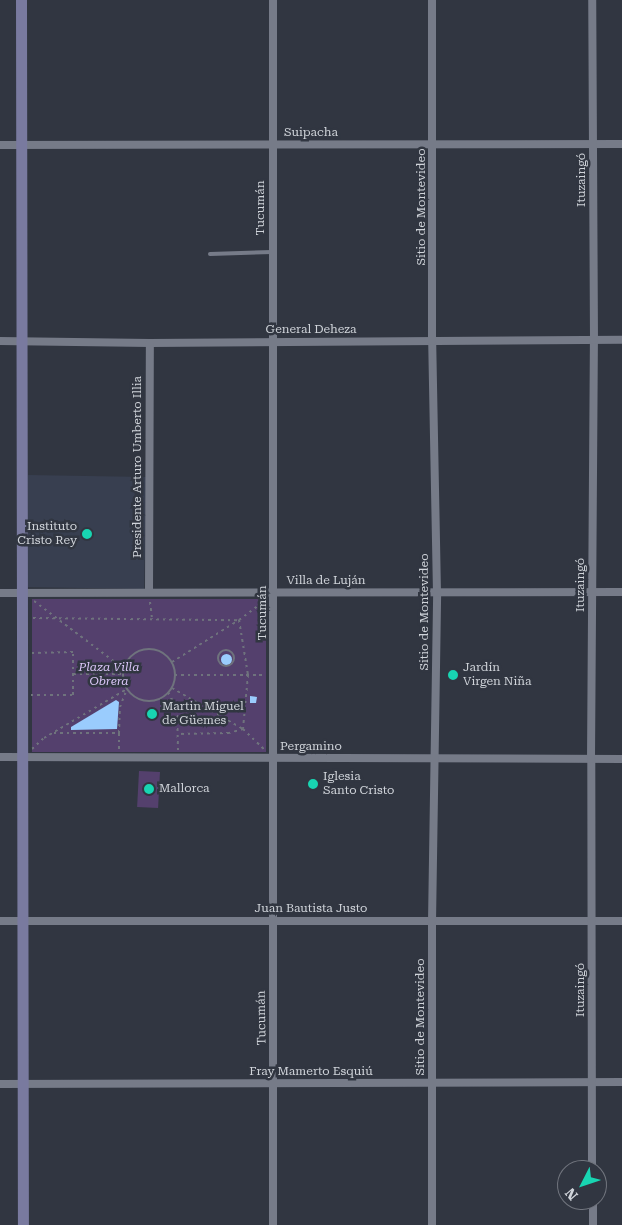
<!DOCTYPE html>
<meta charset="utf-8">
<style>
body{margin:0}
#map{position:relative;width:622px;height:1225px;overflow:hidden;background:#313641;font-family:"Roboto Serif",serif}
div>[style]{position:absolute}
.built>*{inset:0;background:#383f50;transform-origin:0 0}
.green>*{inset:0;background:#54406d;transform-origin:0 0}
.building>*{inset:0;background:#9accfd}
.round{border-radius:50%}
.path>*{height:2px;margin-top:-1px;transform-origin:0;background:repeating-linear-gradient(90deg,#6f737d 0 2.5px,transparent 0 6.5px)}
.path>.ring{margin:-1px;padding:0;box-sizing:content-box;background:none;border:2px solid #6f737d;border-radius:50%}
.lane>*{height:4px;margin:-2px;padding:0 2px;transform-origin:2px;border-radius:2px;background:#767b88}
.street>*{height:8px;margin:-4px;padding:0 4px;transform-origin:4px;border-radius:4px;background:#767b88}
.secondary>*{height:11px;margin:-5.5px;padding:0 5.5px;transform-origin:5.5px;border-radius:5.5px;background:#797a9f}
.dots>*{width:14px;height:14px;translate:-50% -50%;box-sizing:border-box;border:2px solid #313641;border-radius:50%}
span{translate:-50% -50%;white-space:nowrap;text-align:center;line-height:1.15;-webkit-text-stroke:5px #313641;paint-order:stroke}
.street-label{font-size:12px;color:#d0d4da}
.poi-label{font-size:12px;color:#d0d4da}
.right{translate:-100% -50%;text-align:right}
.left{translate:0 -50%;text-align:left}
.park-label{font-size:12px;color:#dac6f7;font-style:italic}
.north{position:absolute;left:557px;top:1160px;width:50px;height:50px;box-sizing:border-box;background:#313641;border:1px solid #71757e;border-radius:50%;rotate:229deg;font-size:14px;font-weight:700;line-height:20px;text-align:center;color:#d0d4da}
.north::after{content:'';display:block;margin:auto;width:18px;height:22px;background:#18d5b2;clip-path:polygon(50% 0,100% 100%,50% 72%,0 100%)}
</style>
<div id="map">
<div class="built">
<i style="left:146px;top:477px;width:112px;height:118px;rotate:91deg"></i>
</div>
<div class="green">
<i style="left:32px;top:599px;width:234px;height:153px"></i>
<i style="left:139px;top:771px;width:21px;height:36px;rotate:3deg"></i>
</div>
<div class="building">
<i class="round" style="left:220.5px;top:653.5px;width:11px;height:11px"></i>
<i style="clip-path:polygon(250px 696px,257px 697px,256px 703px,250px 703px)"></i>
<i style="clip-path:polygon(116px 700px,119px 702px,117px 729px,71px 730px,71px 727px)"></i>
</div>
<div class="path">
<i style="left:34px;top:601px;width:113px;rotate:37.1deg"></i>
<i style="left:150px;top:602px;width:17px;rotate:83deg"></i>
<i style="left:33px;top:618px;width:206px;rotate:0.6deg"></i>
<i style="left:239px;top:620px;width:56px;rotate:80.7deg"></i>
<i style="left:248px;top:675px;width:54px;rotate:95.3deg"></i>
<i style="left:243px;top:729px;width:15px;rotate:164deg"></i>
<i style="left:229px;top:733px;width:52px;rotate:178.9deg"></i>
<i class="ring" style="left:123px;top:649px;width:50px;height:50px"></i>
<i class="ring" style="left:218px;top:650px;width:14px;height:14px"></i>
<i style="left:172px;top:662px;width:79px;rotate:-32.1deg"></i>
<i style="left:239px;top:620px;width:31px;rotate:-37deg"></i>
<i style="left:73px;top:674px;width:50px"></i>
<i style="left:175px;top:675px;width:91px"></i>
<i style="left:172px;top:688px;width:82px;rotate:30deg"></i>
<i style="left:243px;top:729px;width:30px;rotate:44deg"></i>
<i style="left:168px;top:692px;width:19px;rotate:62deg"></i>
<i style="left:177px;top:709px;width:41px;rotate:88.6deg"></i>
<i style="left:31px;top:695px;width:42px"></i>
<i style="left:73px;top:695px;width:43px;rotate:-90deg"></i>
<i style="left:73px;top:652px;width:41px;rotate:178.6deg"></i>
<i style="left:54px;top:733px;width:65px"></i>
<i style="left:119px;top:733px;width:26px;rotate:-88deg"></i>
<i style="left:120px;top:707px;width:19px;rotate:-69deg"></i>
<i style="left:119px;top:733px;width:17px;rotate:90deg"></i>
<i style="left:32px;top:749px;width:16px;rotate:-43deg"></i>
<i style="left:44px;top:738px;width:96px;rotate:-30.6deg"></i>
</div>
<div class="lane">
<i style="left:210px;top:254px;width:62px;rotate:-1.8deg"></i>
</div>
<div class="street">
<i style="left:0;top:145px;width:622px;rotate:-0.09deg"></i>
<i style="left:0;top:341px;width:150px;rotate:0.8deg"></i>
<i style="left:150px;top:343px;width:472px;rotate:-0.4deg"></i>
<i style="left:149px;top:592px;width:249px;rotate:-89.8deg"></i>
<i style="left:0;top:593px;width:622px;rotate:-0.09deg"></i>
<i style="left:0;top:757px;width:622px;rotate:0.18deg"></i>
<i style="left:0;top:921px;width:622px"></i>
<i style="left:0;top:1084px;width:622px;rotate:-0.18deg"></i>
<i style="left:592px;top:1170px;width:411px;rotate:-90.1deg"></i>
<i style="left:591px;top:759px;width:419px;rotate:-89.6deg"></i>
<i style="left:594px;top:340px;width:340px;rotate:-90.3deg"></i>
<i style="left:593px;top:1200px;width:25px;rotate:90deg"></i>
<i style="left:273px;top:1225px;width:1225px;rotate:-90deg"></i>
<i style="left:432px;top:1225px;width:303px;rotate:-90deg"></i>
<i style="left:432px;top:922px;width:329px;rotate:-89.1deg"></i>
<i style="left:437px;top:593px;width:252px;rotate:-91.1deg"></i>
<i style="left:432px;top:341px;width:341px;rotate:-90deg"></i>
</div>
<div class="secondary">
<i style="left:21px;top:0;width:1225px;rotate:89.91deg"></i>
</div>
<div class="dots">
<i style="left:87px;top:534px;background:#18d5b2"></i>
<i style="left:453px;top:675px;background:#18d5b2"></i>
<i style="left:152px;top:714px;background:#18d5b2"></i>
<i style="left:313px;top:784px;background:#18d5b2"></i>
<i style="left:149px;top:789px;background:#18d5b2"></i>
</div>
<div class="street-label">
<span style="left:311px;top:133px">Suipacha</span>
<span style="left:582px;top:180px;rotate:-90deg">Ituzaingó</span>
<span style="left:422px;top:207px;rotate:-90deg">Sitio de Montevideo</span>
<span style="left:261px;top:208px;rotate:-90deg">Tucumán</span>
<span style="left:311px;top:330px">General Deheza</span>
<span style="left:138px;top:467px;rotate:-90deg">Presidente Arturo Umberto Illia</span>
<span style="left:326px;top:581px">Villa de Luján</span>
<span style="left:581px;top:585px;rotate:-90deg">Ituzaingó</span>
<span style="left:425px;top:612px;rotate:-90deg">Sitio de Montevideo</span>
<span style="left:263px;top:613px;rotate:-90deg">Tucumán</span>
<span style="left:311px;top:747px">Pergamino</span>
<span style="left:311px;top:909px">Juan Bautista Justo</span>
<span style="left:581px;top:990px;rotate:-90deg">Ituzaingó</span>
<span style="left:421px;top:1017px;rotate:-90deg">Sitio de Montevideo</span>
<span style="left:262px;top:1018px;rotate:-91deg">Tucumán</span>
<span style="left:311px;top:1072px">Fray Mamerto Esquiú</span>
</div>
<div class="poi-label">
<span class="right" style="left:77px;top:534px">Instituto<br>Cristo Rey</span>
<span class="left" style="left:463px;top:675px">Jardín<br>Virgen Niña</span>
<span class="left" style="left:162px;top:714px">Martin Miguel<br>de Güemes</span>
<span class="left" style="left:323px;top:784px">Iglesia<br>Santo Cristo</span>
<span class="left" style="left:159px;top:789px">Mallorca</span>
</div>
<div class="park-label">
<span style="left:109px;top:675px">Plaza Villa<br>Obrera</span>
</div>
<div class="north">N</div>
</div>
